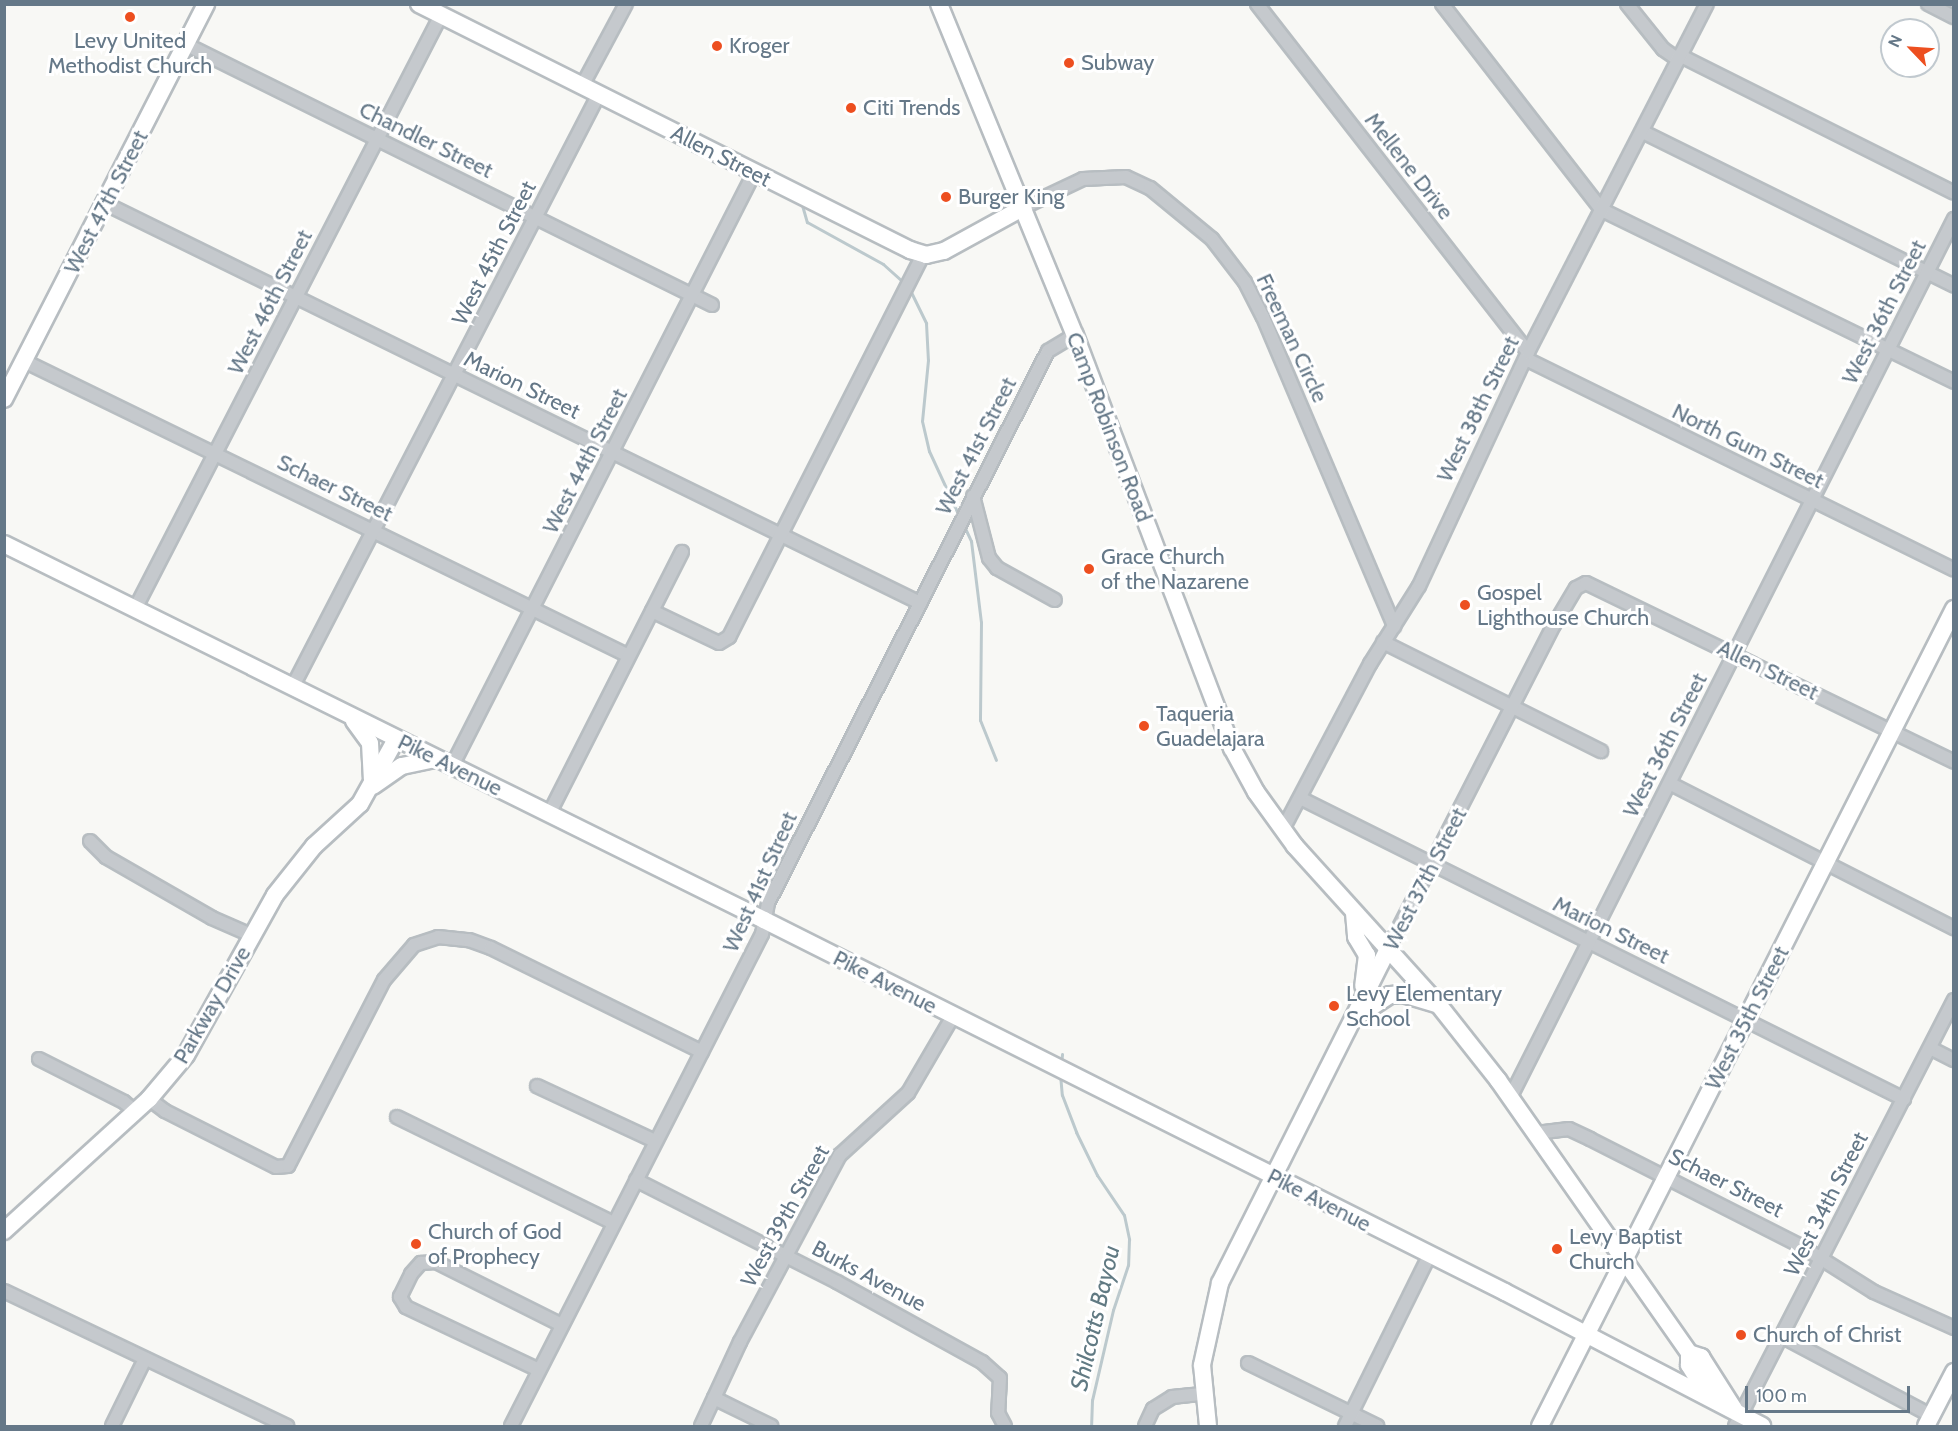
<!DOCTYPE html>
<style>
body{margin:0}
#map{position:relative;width:1958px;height:1431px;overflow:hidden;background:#f8f8f5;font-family:Cabin,sans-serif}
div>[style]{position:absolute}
.stream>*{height:3px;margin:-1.5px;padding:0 1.5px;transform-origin:1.5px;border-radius:1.5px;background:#bcc9cd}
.roads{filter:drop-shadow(2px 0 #b7bdc1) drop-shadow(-2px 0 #b7bdc1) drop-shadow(0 2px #b7bdc1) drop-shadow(0 -2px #b7bdc1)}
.street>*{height:12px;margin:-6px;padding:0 6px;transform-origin:6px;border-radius:6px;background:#c5c9cd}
.secondary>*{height:16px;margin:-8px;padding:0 8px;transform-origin:8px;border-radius:8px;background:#fff}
.dots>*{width:16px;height:16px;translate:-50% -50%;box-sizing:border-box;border:3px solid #fff;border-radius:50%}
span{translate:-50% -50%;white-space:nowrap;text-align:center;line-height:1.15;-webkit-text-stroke:6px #fff;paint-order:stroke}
.poi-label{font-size:22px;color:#657888}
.left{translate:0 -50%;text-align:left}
.street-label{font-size:22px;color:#657888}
.water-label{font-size:24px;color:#617a83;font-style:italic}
.frame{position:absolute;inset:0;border:6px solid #657888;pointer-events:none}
.north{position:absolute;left:1880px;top:18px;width:60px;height:60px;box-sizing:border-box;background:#fff;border:2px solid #c1c9cf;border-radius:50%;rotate:295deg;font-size:16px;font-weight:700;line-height:24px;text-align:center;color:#657888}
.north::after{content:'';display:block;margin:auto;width:21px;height:27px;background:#ed4f20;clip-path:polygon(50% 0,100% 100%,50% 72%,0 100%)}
.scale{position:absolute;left:1745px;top:1386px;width:165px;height:27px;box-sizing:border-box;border:3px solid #657888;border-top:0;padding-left:8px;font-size:18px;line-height:21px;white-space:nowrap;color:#657888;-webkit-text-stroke:4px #fff;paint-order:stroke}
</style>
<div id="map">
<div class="stream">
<i style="left:802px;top:205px;width:18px;rotate:74deg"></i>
<i style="left:807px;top:222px;width:87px;rotate:28.9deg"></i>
<i style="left:883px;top:264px;width:28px;rotate:42deg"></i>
<i style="left:910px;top:290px;width:37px;rotate:64deg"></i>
<i style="left:926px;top:323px;width:37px;rotate:87deg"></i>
<i style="left:928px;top:360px;width:61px;rotate:95.6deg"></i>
<i style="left:922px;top:421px;width:31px;rotate:77deg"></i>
<i style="left:929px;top:451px;width:74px;rotate:65.2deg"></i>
<i style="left:964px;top:526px;width:17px;rotate:65deg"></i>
<i style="left:971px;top:541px;width:82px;rotate:83deg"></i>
<i style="left:981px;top:622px;width:98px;rotate:90.6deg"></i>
<i style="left:980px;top:720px;width:43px;rotate:68.2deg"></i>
<i style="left:1061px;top:1064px;width:10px;rotate:-84deg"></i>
<i style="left:1060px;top:1074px;width:21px;rotate:85deg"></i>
<i style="left:1062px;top:1095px;width:40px;rotate:69deg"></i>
<i style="left:1076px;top:1132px;width:48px;rotate:64deg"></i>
<i style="left:1097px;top:1175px;width:48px;rotate:56deg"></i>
<i style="left:1124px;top:1215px;width:25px;rotate:78deg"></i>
<i style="left:1129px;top:1239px;width:26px;rotate:92deg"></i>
<i style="left:1128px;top:1265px;width:47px;rotate:108.4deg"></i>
<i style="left:1113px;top:1310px;width:92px;rotate:103.1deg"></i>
<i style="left:1092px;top:1400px;width:26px;rotate:92deg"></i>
</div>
<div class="roads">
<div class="street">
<i style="left:1257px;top:4px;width:441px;rotate:52.1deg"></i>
<i style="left:1442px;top:4px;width:261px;rotate:52.2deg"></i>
<i style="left:1602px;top:210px;width:392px;rotate:26deg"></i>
<i style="left:1627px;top:4px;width:58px;rotate:51.3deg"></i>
<i style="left:1663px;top:49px;width:19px;rotate:35deg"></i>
<i style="left:1928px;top:4px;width:29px;rotate:27deg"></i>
<i style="left:185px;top:44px;width:588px;rotate:26.35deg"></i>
<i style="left:1681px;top:56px;width:305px;rotate:26.6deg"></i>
<i style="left:582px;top:86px;width:93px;rotate:-61.8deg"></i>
<i style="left:1643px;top:132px;width:347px;rotate:26.3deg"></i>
<i style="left:106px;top:204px;width:907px;rotate:26.11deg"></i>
<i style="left:1024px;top:207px;width:65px;rotate:-25.4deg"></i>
<i style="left:1083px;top:179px;width:43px;rotate:-2.7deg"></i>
<i style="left:1126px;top:177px;width:26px;rotate:25deg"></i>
<i style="left:1150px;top:188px;width:80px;rotate:39.4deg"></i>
<i style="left:1212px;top:239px;width:54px;rotate:52.5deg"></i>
<i style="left:1245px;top:282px;width:39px;rotate:63deg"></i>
<i style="left:1263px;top:317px;width:336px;rotate:67deg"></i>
<i style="left:1526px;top:359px;width:477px;rotate:26.2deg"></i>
<i style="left:24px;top:361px;width:671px;rotate:25.99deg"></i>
<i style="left:973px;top:496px;width:64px;rotate:75.5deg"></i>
<i style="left:989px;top:558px;width:13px;rotate:51deg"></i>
<i style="left:997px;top:568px;width:66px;rotate:28.9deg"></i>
<i style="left:136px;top:607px;width:666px;rotate:-62.74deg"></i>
<i style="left:652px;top:611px;width:74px;rotate:25.5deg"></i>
<i style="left:719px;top:643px;width:12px;rotate:-31deg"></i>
<i style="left:729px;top:637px;width:429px;rotate:-63.1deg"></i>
<i style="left:1383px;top:642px;width:244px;rotate:26.6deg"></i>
<i style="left:293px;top:686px;width:666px;rotate:-62.67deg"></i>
<i style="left:452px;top:766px;width:665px;rotate:-63.01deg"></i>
<i style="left:1671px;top:784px;width:318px;rotate:27deg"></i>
<i style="left:1300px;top:798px;width:675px;rotate:26.49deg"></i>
<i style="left:549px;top:814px;width:294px;rotate:-63.1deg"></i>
<i style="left:1283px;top:829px;width:187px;rotate:-62.2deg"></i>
<i style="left:1370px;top:664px;width:92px;rotate:-57.9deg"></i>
<i style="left:1419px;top:586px;width:258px;rotate:-65deg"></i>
<i style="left:1528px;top:352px;width:391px;rotate:-62.8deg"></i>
<i style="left:90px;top:841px;width:23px;rotate:45deg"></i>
<i style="left:106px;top:857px;width:122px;rotate:29.9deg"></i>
<i style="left:212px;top:918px;width:45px;rotate:23.7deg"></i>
<i style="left:1388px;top:949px;width:364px;rotate:-62.9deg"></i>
<i style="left:1554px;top:625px;width:43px;rotate:-59.3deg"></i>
<i style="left:1576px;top:588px;width:11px;rotate:-27deg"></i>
<i style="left:1586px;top:583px;width:409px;rotate:25.9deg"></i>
<i style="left:1930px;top:1048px;width:27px;rotate:27deg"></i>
<i style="left:39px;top:1059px;width:95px;rotate:26.8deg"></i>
<i style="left:124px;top:1102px;width:16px;rotate:40deg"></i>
<i style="left:537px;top:1086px;width:130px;rotate:25deg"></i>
<i style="left:1510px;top:1098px;width:985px;rotate:-63.2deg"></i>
<i style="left:149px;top:1099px;width:20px;rotate:37deg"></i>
<i style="left:165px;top:1111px;width:124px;rotate:26.8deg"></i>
<i style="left:276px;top:1167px;width:12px;rotate:-5deg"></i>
<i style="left:288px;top:1166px;width:209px;rotate:-62.7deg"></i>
<i style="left:384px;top:980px;width:46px;rotate:-49.4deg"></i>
<i style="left:414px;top:945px;width:25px;rotate:-18deg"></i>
<i style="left:438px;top:937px;width:31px;rotate:6deg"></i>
<i style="left:469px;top:940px;width:23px;rotate:20deg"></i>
<i style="left:491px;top:948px;width:235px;rotate:26.2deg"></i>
<i style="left:397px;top:1117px;width:241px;rotate:26.1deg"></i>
<i style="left:1536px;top:1133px;width:33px;rotate:-7deg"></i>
<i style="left:1569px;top:1129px;width:23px;rotate:25deg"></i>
<i style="left:1590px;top:1139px;width:237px;rotate:26.9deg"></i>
<i style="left:1801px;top:1246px;width:86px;rotate:32.2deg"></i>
<i style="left:1874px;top:1292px;width:88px;rotate:24.2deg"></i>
<i style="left:636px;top:1180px;width:225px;rotate:26.9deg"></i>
<i style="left:837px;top:1282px;width:166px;rotate:28.9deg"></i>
<i style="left:982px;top:1362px;width:24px;rotate:42deg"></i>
<i style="left:1000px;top:1378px;width:35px;rotate:93deg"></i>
<i style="left:998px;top:1413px;width:15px;rotate:62deg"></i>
<i style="left:4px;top:1291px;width:314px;rotate:25.5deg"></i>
<i style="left:1783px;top:1337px;width:169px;rotate:27.9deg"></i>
<i style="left:1248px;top:1363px;width:144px;rotate:26deg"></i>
<i style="left:539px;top:1370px;width:147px;rotate:-154.7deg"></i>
<i style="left:406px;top:1307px;width:12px;rotate:-121deg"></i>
<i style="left:400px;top:1297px;width:25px;rotate:-64deg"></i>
<i style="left:411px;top:1274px;width:15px;rotate:-48deg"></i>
<i style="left:421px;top:1263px;width:15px;rotate:-4deg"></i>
<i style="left:436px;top:1262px;width:141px;rotate:26.6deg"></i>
<i style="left:714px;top:1398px;width:64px;rotate:26.2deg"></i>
<i style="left:112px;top:1426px;width:75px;rotate:-63.8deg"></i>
<i style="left:511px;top:1426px;width:552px;rotate:-62.97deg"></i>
<i style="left:762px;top:934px;width:32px;rotate:-79deg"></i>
<i style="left:768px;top:903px;width:619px;rotate:-63.1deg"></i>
<i style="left:1048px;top:351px;width:31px;rotate:-31deg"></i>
<i style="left:701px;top:1426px;width:93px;rotate:-65.1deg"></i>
<i style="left:740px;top:1342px;width:212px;rotate:-61.9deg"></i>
<i style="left:840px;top:1155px;width:92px;rotate:-42.4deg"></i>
<i style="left:908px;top:1093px;width:89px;rotate:-59.7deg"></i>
<i style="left:1145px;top:1426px;width:19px;rotate:-65deg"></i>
<i style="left:1153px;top:1409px;width:22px;rotate:-32deg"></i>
<i style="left:1172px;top:1397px;width:30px;rotate:-6deg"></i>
<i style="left:1345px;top:1426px;width:190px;rotate:-63.7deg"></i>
<i style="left:1735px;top:1426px;width:479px;rotate:-62.8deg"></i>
</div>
<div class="secondary">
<i style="left:419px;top:4px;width:549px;rotate:26.61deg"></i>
<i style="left:910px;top:250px;width:17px;rotate:17deg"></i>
<i style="left:926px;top:255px;width:18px;rotate:-13deg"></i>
<i style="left:944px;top:251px;width:91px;rotate:-28.8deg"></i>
<i style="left:939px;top:4px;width:358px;rotate:67.7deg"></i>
<i style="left:1075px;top:335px;width:442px;rotate:69.2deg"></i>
<i style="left:1232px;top:748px;width:50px;rotate:61.4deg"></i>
<i style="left:1256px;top:792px;width:67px;rotate:54.2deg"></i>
<i style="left:1295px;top:846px;width:213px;rotate:47.9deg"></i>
<i style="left:1438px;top:1004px;width:97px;rotate:51.7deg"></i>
<i style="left:1498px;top:1080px;width:333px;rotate:55deg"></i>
<i style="left:1689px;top:1353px;width:12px;rotate:90deg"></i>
<i style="left:1689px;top:1365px;width:38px;rotate:58deg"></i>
<i style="left:4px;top:399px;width:444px;rotate:-62.9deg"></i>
<i style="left:4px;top:544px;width:848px;rotate:26.32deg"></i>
<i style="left:764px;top:920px;width:829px;rotate:26.66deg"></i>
<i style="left:1505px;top:1292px;width:290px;rotate:27.5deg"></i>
<i style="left:354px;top:721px;width:27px;rotate:54deg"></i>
<i style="left:370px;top:743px;width:36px;rotate:87deg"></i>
<i style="left:373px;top:786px;width:35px;rotate:-35deg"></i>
<i style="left:402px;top:766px;width:35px;rotate:-12deg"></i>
<i style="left:1354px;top:913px;width:24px;rotate:85deg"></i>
<i style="left:1356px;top:937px;width:21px;rotate:59deg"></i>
<i style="left:1367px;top:955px;width:31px;rotate:97deg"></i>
<i style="left:1353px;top:1019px;width:44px;rotate:-33deg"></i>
<i style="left:1390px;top:995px;width:13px;rotate:-4deg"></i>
<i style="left:1403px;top:994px;width:34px;rotate:17deg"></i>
<i style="left:4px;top:1231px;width:196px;rotate:-42.3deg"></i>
<i style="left:149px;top:1099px;width:57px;rotate:-49.9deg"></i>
<i style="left:186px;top:1055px;width:183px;rotate:-60.9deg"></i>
<i style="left:275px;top:895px;width:63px;rotate:-51.5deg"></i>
<i style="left:314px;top:846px;width:62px;rotate:-42.4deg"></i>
<i style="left:360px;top:804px;width:74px;rotate:-61deg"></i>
<i style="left:1689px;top:1353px;width:13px;rotate:18deg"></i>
<i style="left:1701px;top:1357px;width:62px;rotate:57.6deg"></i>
<i style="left:1208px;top:1426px;width:61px;rotate:-95.6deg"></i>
<i style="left:1202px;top:1365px;width:84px;rotate:-77.6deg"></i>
<i style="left:1220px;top:1283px;width:374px;rotate:-63.3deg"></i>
<i style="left:1540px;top:1426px;width:916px;rotate:-63.13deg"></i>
<i style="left:1926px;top:1426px;width:61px;rotate:-62.6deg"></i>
</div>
</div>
<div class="dots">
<i style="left:130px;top:17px;background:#ed4f20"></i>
<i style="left:717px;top:46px;background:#ed4f20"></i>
<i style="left:1069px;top:63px;background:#ed4f20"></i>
<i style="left:851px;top:108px;background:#ed4f20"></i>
<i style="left:946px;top:197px;background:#ed4f20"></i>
<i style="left:1089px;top:569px;background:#ed4f20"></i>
<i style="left:1465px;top:605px;background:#ed4f20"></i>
<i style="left:1144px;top:726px;background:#ed4f20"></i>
<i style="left:1334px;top:1006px;background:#ed4f20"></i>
<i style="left:416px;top:1244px;background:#ed4f20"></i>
<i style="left:1557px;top:1249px;background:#ed4f20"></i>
<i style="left:1741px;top:1335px;background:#ed4f20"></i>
</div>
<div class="poi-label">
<span style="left:130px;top:53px">Levy United<br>Methodist Church</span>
<span class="left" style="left:729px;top:46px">Kroger</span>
<span class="left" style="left:1081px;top:63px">Subway</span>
<span class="left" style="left:863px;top:108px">Citi Trends</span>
<span class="left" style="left:958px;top:197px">Burger King</span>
<span class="left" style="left:1101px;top:569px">Grace Church<br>of the Nazarene</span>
<span class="left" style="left:1477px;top:605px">Gospel<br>Lighthouse Church</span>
<span class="left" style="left:1156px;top:726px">Taqueria<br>Guadelajara</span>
<span class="left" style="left:1346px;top:1006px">Levy Elementary<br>School</span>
<span class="left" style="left:428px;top:1244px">Church of God<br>of Prophecy</span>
<span class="left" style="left:1569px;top:1249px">Levy Baptist<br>Church</span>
<span class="left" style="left:1753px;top:1335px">Church of Christ</span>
</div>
<div class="street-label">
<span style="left:426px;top:140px;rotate:26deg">Chandler Street</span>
<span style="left:721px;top:156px;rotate:27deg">Allen Street</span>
<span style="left:1409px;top:166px;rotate:52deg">Mellene Drive</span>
<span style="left:106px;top:202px;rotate:-63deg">West 47th Street</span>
<span style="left:494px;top:253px;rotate:-63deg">West 45th Street</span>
<span style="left:270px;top:302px;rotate:-63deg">West 46th Street</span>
<span style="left:1884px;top:312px;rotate:-63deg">West 36th Street</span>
<span style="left:1292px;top:338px;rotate:65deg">Freeman Circle</span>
<span style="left:522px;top:385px;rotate:26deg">Marion Street</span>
<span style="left:1478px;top:409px;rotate:-64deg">West 38th Street</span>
<span style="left:1109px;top:427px;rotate:69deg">Camp Robinson Road</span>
<span style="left:976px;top:446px;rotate:-63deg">West 41st Street</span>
<span style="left:1748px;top:446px;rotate:26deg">North Gum Street</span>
<span style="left:585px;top:461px;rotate:-63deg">West 44th Street</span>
<span style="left:335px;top:488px;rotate:26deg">Schaer Street</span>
<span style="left:1768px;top:670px;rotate:26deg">Allen Street</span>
<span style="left:1665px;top:745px;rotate:-63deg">West 36th Street</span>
<span style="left:450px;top:765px;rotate:26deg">Pike Avenue</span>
<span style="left:1425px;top:879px;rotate:-63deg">West 37th Street</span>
<span style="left:760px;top:882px;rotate:-66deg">West 41st Street</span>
<span style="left:1611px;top:930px;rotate:26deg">Marion Street</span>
<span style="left:885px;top:982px;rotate:27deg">Pike Avenue</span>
<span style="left:212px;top:1005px;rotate:-60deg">Parkway Drive</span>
<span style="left:1747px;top:1018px;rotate:-63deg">West 35th Street</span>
<span style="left:1726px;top:1183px;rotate:27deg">Schaer Street</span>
<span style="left:1319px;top:1200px;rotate:27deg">Pike Avenue</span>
<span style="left:1826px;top:1204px;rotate:-63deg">West 34th Street</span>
<span style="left:785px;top:1216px;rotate:-61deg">West 39th Street</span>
<span style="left:869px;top:1276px;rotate:28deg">Burks Avenue</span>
</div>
<div class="water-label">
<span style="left:1095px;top:1318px;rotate:-77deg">Shilcotts Bayou</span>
</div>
<div class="frame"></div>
<div class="north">N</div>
<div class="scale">100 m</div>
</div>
